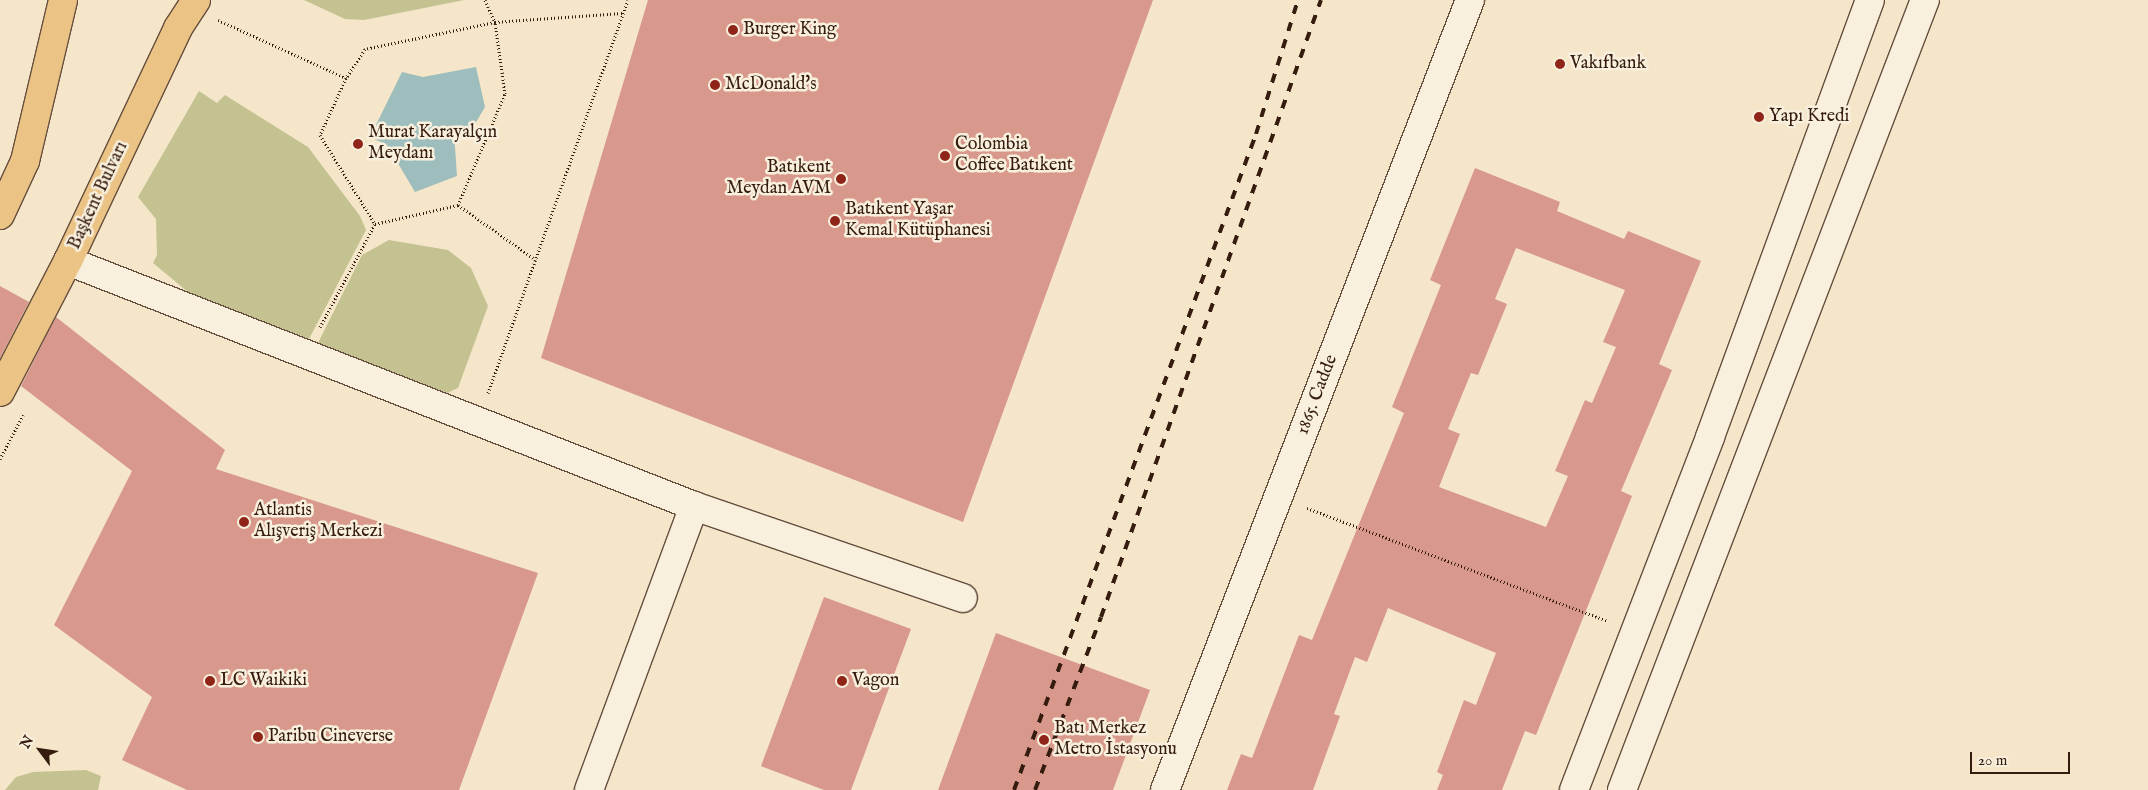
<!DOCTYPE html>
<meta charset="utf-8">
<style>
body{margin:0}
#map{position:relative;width:2148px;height:790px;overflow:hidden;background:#f5e6ca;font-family:"IM FELL English",serif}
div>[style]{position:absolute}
.green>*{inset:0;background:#c4c291}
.water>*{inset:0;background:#9dbebc}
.building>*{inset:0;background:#d8988b}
.path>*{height:3px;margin-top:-1.5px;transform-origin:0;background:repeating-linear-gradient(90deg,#361c0f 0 1px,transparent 0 3.5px)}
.roads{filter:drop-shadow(1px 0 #664e3e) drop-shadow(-1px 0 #664e3e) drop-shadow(0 1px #664e3e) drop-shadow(0 -1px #664e3e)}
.minor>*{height:28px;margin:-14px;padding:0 14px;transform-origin:14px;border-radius:14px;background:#f8efdd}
.major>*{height:28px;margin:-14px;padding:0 14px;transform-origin:14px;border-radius:14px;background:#eac385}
.rail>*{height:4px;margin-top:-2px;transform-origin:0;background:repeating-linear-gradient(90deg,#361c0f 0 9px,transparent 0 18px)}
.dots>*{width:14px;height:14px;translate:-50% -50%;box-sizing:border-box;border:2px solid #f8efdd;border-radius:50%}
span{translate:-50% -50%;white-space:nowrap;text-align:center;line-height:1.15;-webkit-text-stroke:5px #f8efdd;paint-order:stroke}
.poi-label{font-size:18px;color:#361c0f}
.left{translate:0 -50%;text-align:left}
.right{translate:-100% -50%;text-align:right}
.street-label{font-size:18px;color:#361c0f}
.north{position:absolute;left:15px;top:725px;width:50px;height:50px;-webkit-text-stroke:4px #f8efdd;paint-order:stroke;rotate:301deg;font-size:14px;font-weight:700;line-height:20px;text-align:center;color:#361c0f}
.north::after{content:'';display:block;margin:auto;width:18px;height:22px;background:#361c0f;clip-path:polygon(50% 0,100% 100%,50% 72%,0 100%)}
.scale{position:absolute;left:1970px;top:752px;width:100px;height:22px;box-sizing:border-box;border:2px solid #361c0f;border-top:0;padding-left:6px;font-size:15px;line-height:18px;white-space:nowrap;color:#361c0f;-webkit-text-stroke:4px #f8efdd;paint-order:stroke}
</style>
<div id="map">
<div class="green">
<i style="clip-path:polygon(304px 0,464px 0,364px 20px,345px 19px)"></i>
<i style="clip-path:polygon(199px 91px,217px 103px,225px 95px,308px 147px,360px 216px,366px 230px,309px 339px,188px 292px,153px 263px,157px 255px,156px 219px,138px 197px)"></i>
<i style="clip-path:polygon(389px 240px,448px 250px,471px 268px,488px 306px,458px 388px,447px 393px,318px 343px,362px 255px)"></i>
<i style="clip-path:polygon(86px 770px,101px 776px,98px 790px,5px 790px,16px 777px,33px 772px)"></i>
</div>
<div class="water">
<i style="clip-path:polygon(476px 67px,485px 107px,472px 129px,454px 132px,457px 176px,415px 192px,387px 145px,370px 137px,402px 72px,423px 77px)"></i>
</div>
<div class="building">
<i style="clip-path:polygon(648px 0,1153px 0,963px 522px,541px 358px)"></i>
<i style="clip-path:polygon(evenodd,1475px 168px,1560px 202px,1557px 211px,1624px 239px,1628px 231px,1701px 261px,1659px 364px,1672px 370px,1621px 491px,1632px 496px,1536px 735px,1525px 731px,1502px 790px,1437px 790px,1443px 775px,1437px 772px,1464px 700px,1476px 705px,1496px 653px,1388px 608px,1367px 662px,1355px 657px,1334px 714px,1340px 716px,1313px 790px,1227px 790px,1241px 754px,1252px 758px,1299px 635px,1312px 640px,1404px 413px,1392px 407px,1441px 285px,1430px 280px,1475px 168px,1516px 248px,1625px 290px,1603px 342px,1616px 347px,1592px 403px,1585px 400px,1555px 471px,1568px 476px,1546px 527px,1439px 487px,1460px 434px,1448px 429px,1471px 373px,1478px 375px,1507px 304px,1495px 299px,1516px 248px)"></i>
<i style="clip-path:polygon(0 286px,29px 302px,0 358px)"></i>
<i style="clip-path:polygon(56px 317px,225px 450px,216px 469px,538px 573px,459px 790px,187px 790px,122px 760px,152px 697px,54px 625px,132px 471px,21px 386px)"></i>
<i style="clip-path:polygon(824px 597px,911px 629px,851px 790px,824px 790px,761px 766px)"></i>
<i style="clip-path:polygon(996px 633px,1150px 690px,1113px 790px,938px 790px)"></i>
</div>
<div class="path">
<i style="left:485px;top:0;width:24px;rotate:66deg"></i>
<i style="left:495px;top:22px;width:128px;rotate:-4deg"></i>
<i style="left:218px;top:20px;width:141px;rotate:24.4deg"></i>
<i style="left:458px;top:205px;width:95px;rotate:35.2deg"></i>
<i style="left:320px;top:327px;width:117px;rotate:-61.9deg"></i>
<i style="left:375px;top:224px;width:85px;rotate:-12.9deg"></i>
<i style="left:458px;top:205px;width:121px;rotate:-67.1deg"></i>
<i style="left:505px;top:94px;width:73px;rotate:-97.9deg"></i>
<i style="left:495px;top:22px;width:133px;rotate:168.3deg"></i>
<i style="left:365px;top:49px;width:35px;rotate:123deg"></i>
<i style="left:346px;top:78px;width:63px;rotate:114.5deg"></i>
<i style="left:320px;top:135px;width:105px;rotate:58.3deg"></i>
<i style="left:488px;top:393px;width:417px;rotate:-70.4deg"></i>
<i style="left:0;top:459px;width:50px;rotate:-62.4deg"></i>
<i style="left:1307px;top:508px;width:321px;rotate:20.6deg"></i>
</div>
<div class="roads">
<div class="minor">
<i style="left:68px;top:261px;width:672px;rotate:21.37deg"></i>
<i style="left:694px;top:506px;width:284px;rotate:18.9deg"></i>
<i style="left:589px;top:790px;width:303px;rotate:-69.7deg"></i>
<i style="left:1165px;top:790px;width:847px;rotate:-68.89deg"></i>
<i style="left:1574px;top:790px;width:378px;rotate:-68.9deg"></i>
<i style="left:1710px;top:437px;width:465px;rotate:-69.9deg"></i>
<i style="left:1622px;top:790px;width:846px;rotate:-69.02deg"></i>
</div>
<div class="major">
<i style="left:0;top:215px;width:60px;rotate:-65.2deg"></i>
<i style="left:25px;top:161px;width:165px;rotate:-76.7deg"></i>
<i style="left:0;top:392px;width:148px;rotate:-62.6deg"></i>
<i style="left:68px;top:261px;width:258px;rotate:-64.7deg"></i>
<i style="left:178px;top:28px;width:33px;rotate:-57deg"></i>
</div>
</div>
<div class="rail">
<i style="left:1014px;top:790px;width:699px;rotate:-69.75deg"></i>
<i style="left:1256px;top:134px;width:140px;rotate:-72.6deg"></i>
<i style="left:1035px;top:790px;width:185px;rotate:-69.1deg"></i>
<i style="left:1101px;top:617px;width:655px;rotate:-70.38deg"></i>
</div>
<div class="dots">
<i style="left:733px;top:30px;background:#8f2418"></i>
<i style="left:1560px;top:64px;background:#8f2418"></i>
<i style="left:715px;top:85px;background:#8f2418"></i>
<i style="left:1759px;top:117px;background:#8f2418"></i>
<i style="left:358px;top:144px;background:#8f2418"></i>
<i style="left:945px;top:156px;background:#8f2418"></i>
<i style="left:841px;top:179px;background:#8f2418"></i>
<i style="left:835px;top:221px;background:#8f2418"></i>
<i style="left:244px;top:522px;background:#8f2418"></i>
<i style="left:210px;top:681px;background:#8f2418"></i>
<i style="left:842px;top:681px;background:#8f2418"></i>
<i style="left:258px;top:737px;background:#8f2418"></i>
<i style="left:1044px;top:740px;background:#8f2418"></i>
</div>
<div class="poi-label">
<span class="left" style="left:743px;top:30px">Burger King</span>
<span class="left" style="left:1570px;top:64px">Vakıfbank</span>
<span class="left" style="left:725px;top:85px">McDonald's</span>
<span class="left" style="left:1769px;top:117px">Yapı Kredi</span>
<span class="left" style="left:368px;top:144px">Murat Karayalçın<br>Meydanı</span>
<span class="left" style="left:955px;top:156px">Colombia<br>Coffee Batıkent</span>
<span class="right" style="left:831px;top:179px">Batıkent<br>Meydan AVM</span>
<span class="left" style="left:845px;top:221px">Batıkent Yaşar<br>Kemal Kütüphanesi</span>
<span class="left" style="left:254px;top:522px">Atlantis<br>Alışveriş Merkezi</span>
<span class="left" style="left:220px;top:681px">LC Waikiki</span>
<span class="left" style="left:852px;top:681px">Vagon</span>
<span class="left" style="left:1054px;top:740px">Batı Merkez<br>Metro İstasyonu</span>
<span class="left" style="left:268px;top:737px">Paribu Cineverse</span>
</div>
<div class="street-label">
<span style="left:99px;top:196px;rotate:-65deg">Başkent Bulvarı</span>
<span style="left:1318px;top:395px;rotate:-69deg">1865. Cadde</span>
</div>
<div class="north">N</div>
<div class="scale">20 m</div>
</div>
